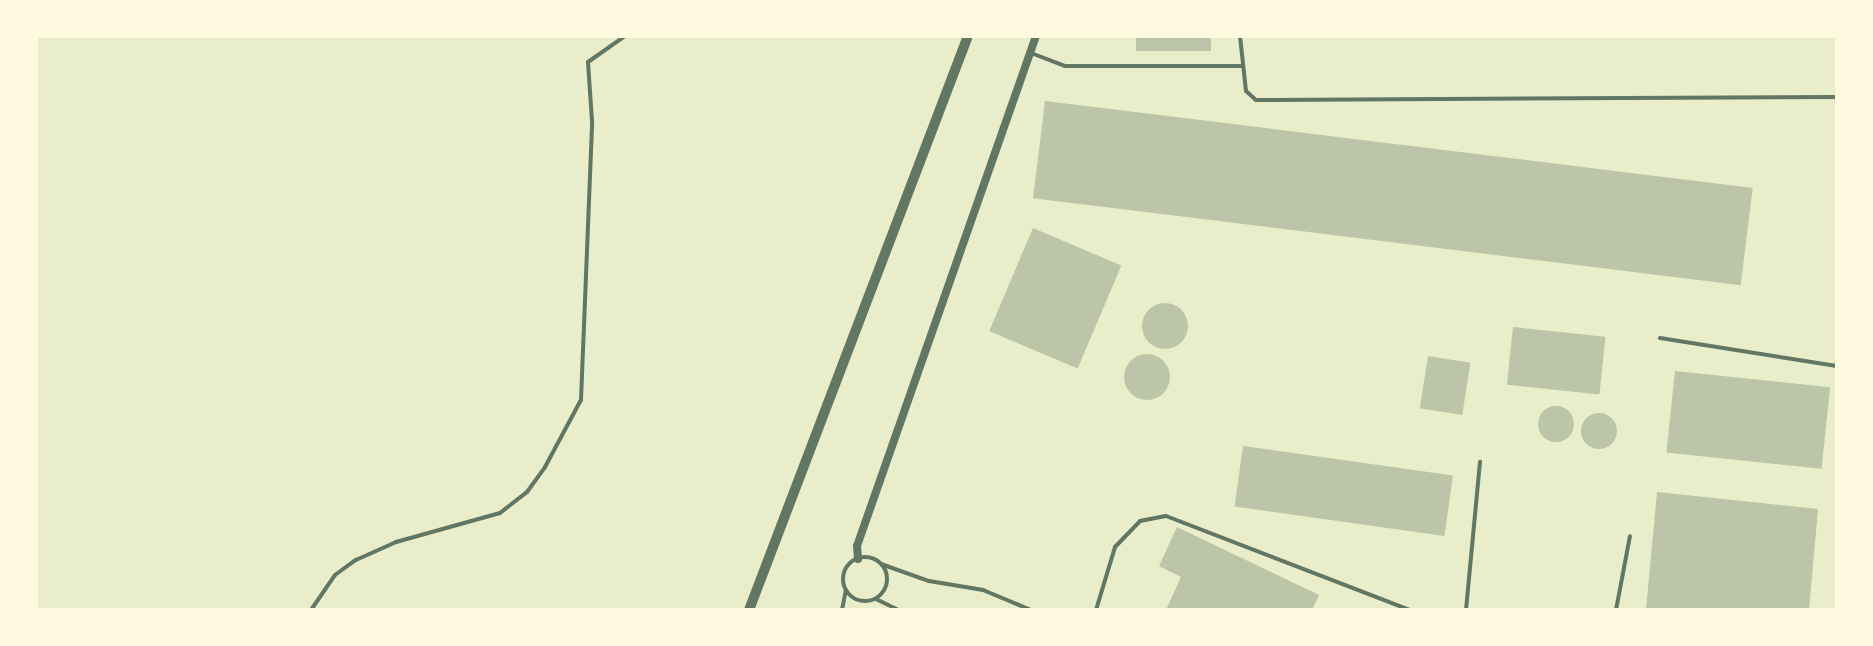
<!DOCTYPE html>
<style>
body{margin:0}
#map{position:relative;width:1873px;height:646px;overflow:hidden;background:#e9edc9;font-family:"Archivo Narrow",sans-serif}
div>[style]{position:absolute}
.building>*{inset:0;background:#bcc5a7;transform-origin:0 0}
.round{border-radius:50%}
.service>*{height:4px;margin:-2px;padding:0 2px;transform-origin:2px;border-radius:2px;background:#617663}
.service>.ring{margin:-2px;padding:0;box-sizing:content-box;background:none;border:4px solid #617663;border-radius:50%}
.minor>*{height:8px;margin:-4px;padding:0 4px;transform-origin:4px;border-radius:4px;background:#617663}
.tertiary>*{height:10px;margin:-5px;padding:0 5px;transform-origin:5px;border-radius:5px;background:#617663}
span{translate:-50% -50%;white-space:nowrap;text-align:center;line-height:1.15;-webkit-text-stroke:8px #fefae0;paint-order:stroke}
.frame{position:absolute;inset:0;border:38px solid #fefae0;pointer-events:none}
</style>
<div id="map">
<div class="building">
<i style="left:1136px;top:36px;width:75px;height:15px"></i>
<i style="left:1045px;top:101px;width:713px;height:98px;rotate:7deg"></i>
<i style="left:1033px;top:228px;width:96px;height:112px;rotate:23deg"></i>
<i class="round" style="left:1142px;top:303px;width:46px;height:46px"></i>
<i style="left:1513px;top:327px;width:93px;height:58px;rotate:6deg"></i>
<i class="round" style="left:1124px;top:354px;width:46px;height:46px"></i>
<i style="left:1428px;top:356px;width:43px;height:53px;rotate:9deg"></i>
<i style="left:1675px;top:371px;width:156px;height:82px;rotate:6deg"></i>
<i class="round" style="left:1538px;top:406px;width:36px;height:36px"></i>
<i class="round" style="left:1581px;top:413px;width:36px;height:36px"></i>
<i style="left:1243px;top:446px;width:212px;height:61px;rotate:8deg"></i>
<i style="clip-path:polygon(1657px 492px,1818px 509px,1809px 610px,1646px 610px)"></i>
<i style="clip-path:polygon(1177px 527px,1319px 595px,1312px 610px,1166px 610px,1181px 577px,1159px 566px)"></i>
</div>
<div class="service">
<i style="left:1240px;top:36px;width:55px;rotate:83.8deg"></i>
<i style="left:1246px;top:91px;width:13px;rotate:42deg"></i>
<i style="left:1256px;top:100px;width:581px;rotate:-0.3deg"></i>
<i style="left:1031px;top:53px;width:36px;rotate:21deg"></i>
<i style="left:1065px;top:66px;width:177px"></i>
<i style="left:1660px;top:338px;width:179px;rotate:9deg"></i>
<i class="ring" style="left:843px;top:557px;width:40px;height:40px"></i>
<i style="left:881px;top:564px;width:51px;rotate:19.5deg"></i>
<i style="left:929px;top:581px;width:55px;rotate:9.5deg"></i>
<i style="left:983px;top:590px;width:52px;rotate:22.6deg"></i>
<i style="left:876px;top:599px;width:25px;rotate:26deg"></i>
<i style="left:311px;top:610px;width:42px;rotate:-55.6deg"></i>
<i style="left:335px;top:575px;width:26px;rotate:-36deg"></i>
<i style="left:356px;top:560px;width:44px;rotate:-24.2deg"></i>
<i style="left:396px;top:542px;width:108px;rotate:-15.6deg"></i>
<i style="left:500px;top:513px;width:34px;rotate:-38deg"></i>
<i style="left:527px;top:492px;width:31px;rotate:-54deg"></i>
<i style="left:545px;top:467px;width:76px;rotate:-61.8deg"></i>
<i style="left:581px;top:400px;width:279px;rotate:-87.7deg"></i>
<i style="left:592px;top:121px;width:59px;rotate:-93.9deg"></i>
<i style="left:588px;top:62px;width:45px;rotate:-35.1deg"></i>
<i style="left:842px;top:610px;width:20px;rotate:-79deg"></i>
<i style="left:1096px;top:610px;width:66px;rotate:-73.2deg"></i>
<i style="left:1115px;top:547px;width:36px;rotate:-46deg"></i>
<i style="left:1140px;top:521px;width:26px;rotate:-11deg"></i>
<i style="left:1166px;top:516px;width:261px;rotate:21.1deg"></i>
<i style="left:1466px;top:610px;width:149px;rotate:-84.6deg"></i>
<i style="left:1616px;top:610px;width:75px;rotate:-79.3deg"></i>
</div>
<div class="minor">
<i style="left:858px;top:559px;width:13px;rotate:-94deg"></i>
<i style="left:857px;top:546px;width:541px;rotate:-70.66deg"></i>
</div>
<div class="tertiary">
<i style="left:749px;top:610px;width:614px;rotate:-69.12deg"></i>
</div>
<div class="frame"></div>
</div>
